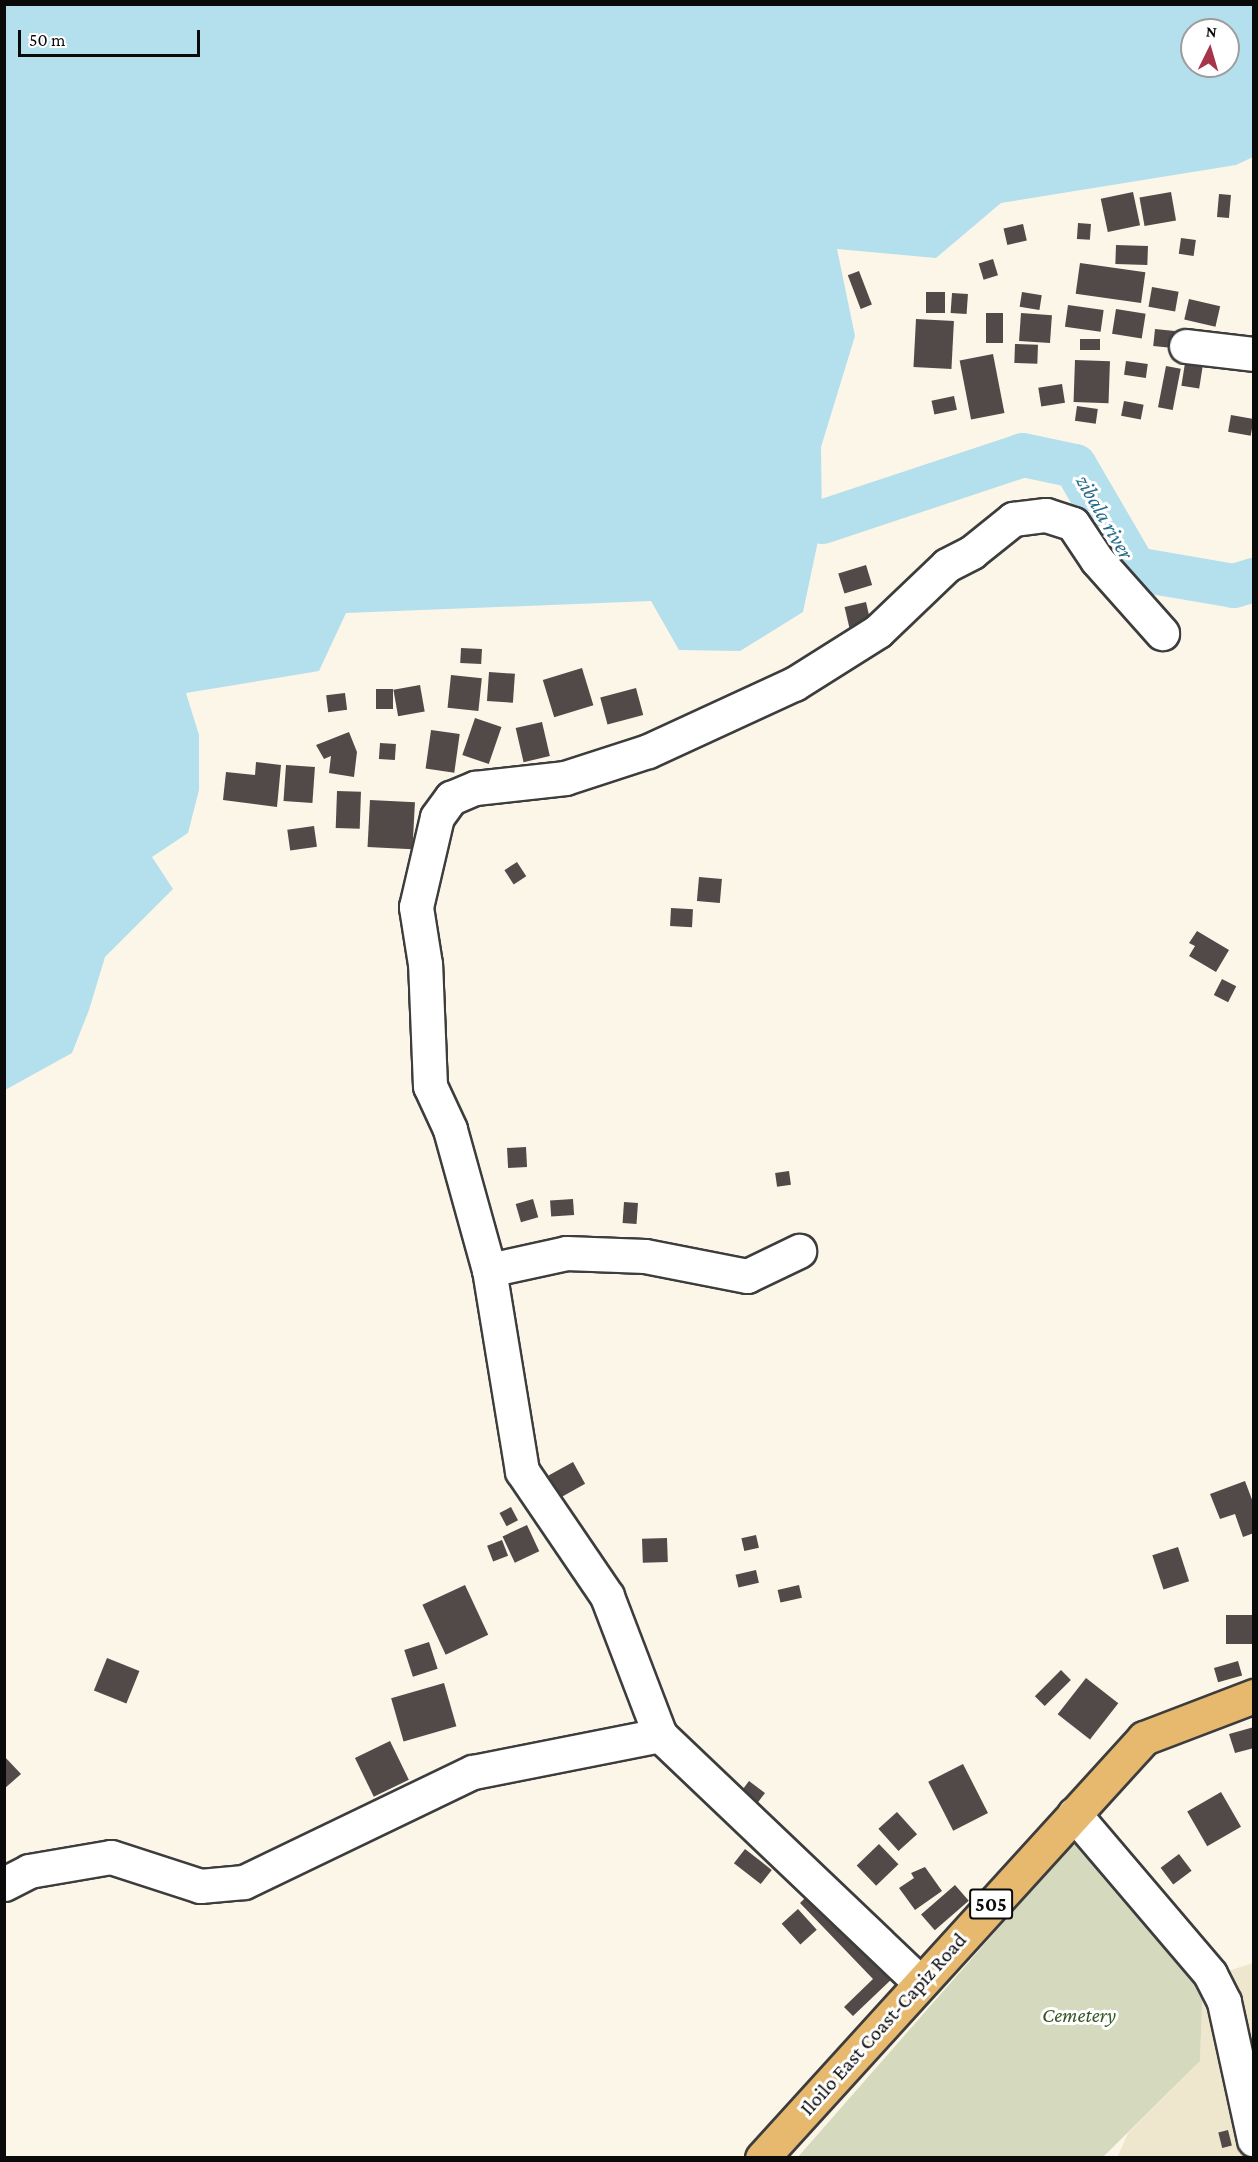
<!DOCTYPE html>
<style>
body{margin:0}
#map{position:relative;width:1258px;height:2162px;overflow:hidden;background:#fcf6e9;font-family:"Crimson Pro",serif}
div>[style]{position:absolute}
.farmland>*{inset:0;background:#eee7cd}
.cemetery>*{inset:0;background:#d5dabe}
.water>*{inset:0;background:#b4dfed}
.river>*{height:44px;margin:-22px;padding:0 22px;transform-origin:22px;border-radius:22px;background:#b4dfed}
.building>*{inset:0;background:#514a48;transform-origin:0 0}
.roads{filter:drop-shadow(2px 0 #3d3d3d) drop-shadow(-2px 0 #3d3d3d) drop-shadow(0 2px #3d3d3d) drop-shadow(0 -2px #3d3d3d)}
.minor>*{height:33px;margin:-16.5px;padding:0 16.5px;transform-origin:16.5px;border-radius:16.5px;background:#fff}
.major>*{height:33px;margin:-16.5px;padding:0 16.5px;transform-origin:16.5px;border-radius:16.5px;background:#e6b96f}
span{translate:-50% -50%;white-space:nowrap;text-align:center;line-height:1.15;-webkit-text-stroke:6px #fff;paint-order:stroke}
.shield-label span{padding:2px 4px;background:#fff;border:2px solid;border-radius:4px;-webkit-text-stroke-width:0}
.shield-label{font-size:20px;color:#0a0a0a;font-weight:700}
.park-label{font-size:21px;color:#365824;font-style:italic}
.street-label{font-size:21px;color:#0a0a0a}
.water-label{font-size:22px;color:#256b8a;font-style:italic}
.frame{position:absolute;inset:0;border:6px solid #0a0a0a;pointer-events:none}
.north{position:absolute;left:1180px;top:18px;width:60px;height:60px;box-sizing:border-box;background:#fff;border:2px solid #9d9d9d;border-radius:50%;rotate:5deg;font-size:16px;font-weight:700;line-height:24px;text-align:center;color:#0a0a0a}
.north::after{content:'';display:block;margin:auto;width:21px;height:27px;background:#a6354a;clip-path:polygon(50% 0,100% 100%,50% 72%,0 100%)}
.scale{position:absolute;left:18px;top:30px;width:182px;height:27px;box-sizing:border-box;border:3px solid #0a0a0a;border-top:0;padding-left:8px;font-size:18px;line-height:21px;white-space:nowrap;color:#0a0a0a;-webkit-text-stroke:4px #fff;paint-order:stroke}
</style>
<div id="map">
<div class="farmland">
<i style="clip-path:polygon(1253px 1963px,1253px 2157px,1117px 2158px,1128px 2133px,1200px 2061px,1203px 1979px)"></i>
</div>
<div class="cemetery">
<i style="clip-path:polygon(1081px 1834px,1203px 1979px,1200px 2061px,1103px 2157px,797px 2158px)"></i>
</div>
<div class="water">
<i style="clip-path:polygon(evenodd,5px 4px,1253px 5px,1253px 157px,1236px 165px,1001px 203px,936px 258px,837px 249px,855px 336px,821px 447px,822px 522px,803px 612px,740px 651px,679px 650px,651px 601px,346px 613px,319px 671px,186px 693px,199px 735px,199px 790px,188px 833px,152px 857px,173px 889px,105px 957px,89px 1010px,72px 1053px,5px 1090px,5px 4px,1192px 30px,1228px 30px,1228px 66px,1192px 66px,1192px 30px)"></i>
</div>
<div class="river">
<i style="left:822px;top:522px;width:212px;rotate:-18.4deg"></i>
<i style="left:1023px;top:455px;width:53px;rotate:11.9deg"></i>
<i style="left:1075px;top:466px;width:119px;rotate:59.8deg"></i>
<i style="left:1135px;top:569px;width:100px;rotate:9.7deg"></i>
<i style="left:1234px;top:586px;width:21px;rotate:-17deg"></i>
</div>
<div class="building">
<i style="left:1133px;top:192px;width:34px;height:33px;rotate:78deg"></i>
<i style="left:1171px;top:192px;width:29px;height:32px;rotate:80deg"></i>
<i style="left:1219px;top:194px;width:12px;height:23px;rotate:5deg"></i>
<i style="left:1078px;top:223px;width:13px;height:16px;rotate:4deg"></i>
<i style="left:1023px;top:224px;width:17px;height:20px;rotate:77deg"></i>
<i style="left:1181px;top:238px;width:15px;height:16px;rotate:8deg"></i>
<i style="left:1116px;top:245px;width:32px;height:19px;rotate:2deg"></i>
<i style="left:993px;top:259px;width:17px;height:15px;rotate:73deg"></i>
<i style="left:1080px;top:263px;width:66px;height:31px;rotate:8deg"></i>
<i style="left:859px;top:271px;width:36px;height:12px;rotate:69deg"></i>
<i style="left:1152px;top:287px;width:27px;height:20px;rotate:10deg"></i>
<i style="left:926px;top:292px;width:19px;height:21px"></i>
<i style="left:1022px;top:292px;width:20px;height:15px;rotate:9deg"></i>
<i style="left:952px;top:293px;width:16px;height:20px;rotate:4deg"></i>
<i style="left:1189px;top:299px;width:32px;height:21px;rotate:13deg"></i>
<i style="left:1068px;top:305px;width:36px;height:22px;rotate:8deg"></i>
<i style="left:1116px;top:309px;width:30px;height:25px;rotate:9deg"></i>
<i style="left:986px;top:313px;width:17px;height:30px"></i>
<i style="left:1021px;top:313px;width:31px;height:28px;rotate:4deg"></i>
<i style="left:916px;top:319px;width:38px;height:48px;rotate:3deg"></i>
<i style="left:1155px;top:329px;width:20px;height:17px;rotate:6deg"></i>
<i style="left:1100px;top:339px;width:11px;height:20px;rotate:90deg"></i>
<i style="left:1015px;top:344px;width:23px;height:19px;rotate:2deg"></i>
<i style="left:993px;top:354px;width:60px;height:34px;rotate:79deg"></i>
<i style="left:1075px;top:360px;width:35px;height:42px;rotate:2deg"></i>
<i style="left:1126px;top:361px;width:22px;height:14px;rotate:8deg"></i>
<i style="left:1185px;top:363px;width:18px;height:23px;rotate:9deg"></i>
<i style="left:1166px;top:366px;width:15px;height:42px;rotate:11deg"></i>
<i style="left:1062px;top:384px;width:19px;height:24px;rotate:81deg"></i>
<i style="left:954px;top:396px;width:14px;height:23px;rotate:78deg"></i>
<i style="left:1124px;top:401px;width:20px;height:15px;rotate:11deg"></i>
<i style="left:1077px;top:406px;width:21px;height:15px;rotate:8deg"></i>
<i style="left:1231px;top:415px;width:23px;height:17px;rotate:10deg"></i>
<i style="left:866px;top:565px;width:21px;height:29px;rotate:73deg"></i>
<i style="left:866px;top:602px;width:23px;height:22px;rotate:77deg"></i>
<i style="left:461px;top:648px;width:21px;height:15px;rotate:3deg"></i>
<i style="left:582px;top:668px;width:39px;height:41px;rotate:73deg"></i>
<i style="left:489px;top:672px;width:26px;height:29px;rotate:4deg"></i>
<i style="left:451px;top:675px;width:31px;height:33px;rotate:6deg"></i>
<i style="left:420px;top:685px;width:27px;height:27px;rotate:80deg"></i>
<i style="left:636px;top:688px;width:28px;height:37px;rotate:75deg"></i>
<i style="left:376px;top:689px;width:17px;height:20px"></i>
<i style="left:345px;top:693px;width:17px;height:19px;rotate:83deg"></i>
<i style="left:475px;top:718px;width:28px;height:39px;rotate:19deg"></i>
<i style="left:542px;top:722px;width:35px;height:27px;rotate:77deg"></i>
<i style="left:431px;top:730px;width:29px;height:39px;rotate:8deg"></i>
<i style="clip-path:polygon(349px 732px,357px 752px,354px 777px,329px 773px,331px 756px,324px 759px,316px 745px)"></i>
<i style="left:380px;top:743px;width:16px;height:16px;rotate:4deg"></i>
<i style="clip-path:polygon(256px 762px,281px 765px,277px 807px,223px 800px,226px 772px,255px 775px)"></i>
<i style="left:286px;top:765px;width:29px;height:36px;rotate:4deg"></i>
<i style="left:337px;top:791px;width:24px;height:37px;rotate:2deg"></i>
<i style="left:370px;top:800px;width:45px;height:47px;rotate:3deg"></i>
<i style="left:314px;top:826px;width:21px;height:27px;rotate:82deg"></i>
<i style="left:517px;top:862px;width:17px;height:15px;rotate:57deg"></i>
<i style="left:699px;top:877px;width:23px;height:24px;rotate:5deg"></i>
<i style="left:671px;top:908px;width:22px;height:18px;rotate:3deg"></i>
<i style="clip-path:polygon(1197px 931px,1229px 950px,1216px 972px,1189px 956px,1195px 946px,1189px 943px)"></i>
<i style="left:1222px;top:979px;width:16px;height:18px;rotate:27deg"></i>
<i style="left:526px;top:1147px;width:20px;height:19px;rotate:87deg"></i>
<i style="left:789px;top:1171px;width:14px;height:14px;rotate:82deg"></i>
<i style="left:533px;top:1199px;width:19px;height:18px;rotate:74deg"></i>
<i style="left:573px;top:1199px;width:16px;height:23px;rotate:86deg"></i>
<i style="left:624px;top:1202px;width:14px;height:21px;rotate:4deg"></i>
<i style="left:573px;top:1462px;width:25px;height:28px;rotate:61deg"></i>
<i style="clip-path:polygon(1245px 1481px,1254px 1505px,1254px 1533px,1243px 1537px,1235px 1514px,1220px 1519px,1210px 1494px)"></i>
<i style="left:511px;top:1507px;width:15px;height:13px;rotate:62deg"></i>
<i style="left:527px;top:1525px;width:29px;height:27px;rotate:65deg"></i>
<i style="left:756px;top:1535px;width:13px;height:15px;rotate:77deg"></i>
<i style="left:667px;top:1538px;width:24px;height:25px;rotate:88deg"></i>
<i style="left:502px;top:1540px;width:17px;height:16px;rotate:69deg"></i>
<i style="left:1178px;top:1547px;width:36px;height:27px;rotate:72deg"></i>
<i style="left:756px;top:1570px;width:13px;height:21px;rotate:77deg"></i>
<i style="left:465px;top:1585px;width:55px;height:47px;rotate:65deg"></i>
<i style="left:799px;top:1585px;width:13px;height:22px;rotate:77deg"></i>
<i style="left:1254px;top:1615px;width:29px;height:28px;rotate:90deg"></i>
<i style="left:429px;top:1642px;width:28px;height:26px;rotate:72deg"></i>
<i style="left:107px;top:1658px;width:35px;height:35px;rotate:22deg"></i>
<i style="left:1238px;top:1661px;width:15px;height:25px;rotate:74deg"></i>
<i style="left:1061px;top:1670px;width:14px;height:37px;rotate:45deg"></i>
<i style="left:1086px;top:1678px;width:41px;height:46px;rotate:38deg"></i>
<i style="left:444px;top:1683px;width:45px;height:55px;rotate:74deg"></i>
<i style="clip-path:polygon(1254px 1727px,1254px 1748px,1235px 1753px,1229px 1734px)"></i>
<i style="left:390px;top:1741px;width:43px;height:39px;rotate:64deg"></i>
<i style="clip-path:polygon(4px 1756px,21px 1774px,4px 1789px)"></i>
<i style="left:963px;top:1764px;width:55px;height:39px;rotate:63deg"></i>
<i style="left:749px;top:1781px;width:20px;height:21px;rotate:37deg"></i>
<i style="left:1221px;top:1792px;width:40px;height:39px;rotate:60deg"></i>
<i style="left:897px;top:1812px;width:30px;height:25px;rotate:48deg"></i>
<i style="left:879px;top:1844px;width:28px;height:31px;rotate:46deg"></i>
<i style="left:745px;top:1849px;width:34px;height:18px;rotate:38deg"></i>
<i style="left:1179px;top:1854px;width:21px;height:23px;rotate:53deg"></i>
<i style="clip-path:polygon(925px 1867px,942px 1891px,915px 1910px,899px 1888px,914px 1878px,911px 1873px)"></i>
<i style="left:955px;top:1885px;width:21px;height:45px;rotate:49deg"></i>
<i style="clip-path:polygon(814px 1889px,896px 1975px,853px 2016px,844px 2007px,873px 1979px,800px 1903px)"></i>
<i style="left:798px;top:1909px;width:28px;height:22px;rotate:48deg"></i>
<i style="left:1228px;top:2130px;width:16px;height:10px;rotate:76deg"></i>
</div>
<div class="roads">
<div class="minor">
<i style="left:1186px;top:346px;width:68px;rotate:6.7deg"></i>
<i style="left:489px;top:1270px;width:79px;rotate:-12.4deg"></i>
<i style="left:566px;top:1253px;width:79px;rotate:2.2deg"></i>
<i style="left:645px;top:1256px;width:104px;rotate:11.1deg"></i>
<i style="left:747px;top:1276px;width:58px;rotate:-25.7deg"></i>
<i style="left:660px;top:1735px;width:149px;rotate:-110.9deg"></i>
<i style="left:607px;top:1596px;width:151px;rotate:-124.2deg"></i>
<i style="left:522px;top:1471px;width:204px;rotate:-99.3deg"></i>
<i style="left:489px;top:1270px;width:146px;rotate:-105.5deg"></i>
<i style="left:450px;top:1129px;width:47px;rotate:-114.9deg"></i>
<i style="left:430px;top:1086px;width:122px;rotate:-92.3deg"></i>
<i style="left:425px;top:964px;width:58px;rotate:-99deg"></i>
<i style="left:416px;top:907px;width:92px;rotate:-76.9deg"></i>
<i style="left:437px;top:817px;width:24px;rotate:-54deg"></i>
<i style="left:451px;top:798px;width:26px;rotate:-23deg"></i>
<i style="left:475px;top:788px;width:91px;rotate:-6.3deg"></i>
<i style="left:565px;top:778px;width:87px;rotate:-18deg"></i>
<i style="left:648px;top:751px;width:161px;rotate:-24.7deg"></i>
<i style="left:794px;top:684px;width:99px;rotate:-32.2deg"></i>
<i style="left:878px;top:631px;width:95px;rotate:-43.7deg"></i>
<i style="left:947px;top:565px;width:28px;rotate:-27deg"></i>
<i style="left:972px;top:552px;width:53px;rotate:-38.8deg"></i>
<i style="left:1013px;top:519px;width:33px;rotate:-7deg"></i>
<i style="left:1046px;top:515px;width:28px;rotate:18deg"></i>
<i style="left:1073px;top:524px;width:43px;rotate:56.3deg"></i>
<i style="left:1097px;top:560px;width:98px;rotate:48.3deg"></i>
<i style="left:1074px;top:1814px;width:210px;rotate:49.6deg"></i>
<i style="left:1210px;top:1974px;width:31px;rotate:63deg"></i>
<i style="left:1224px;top:2002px;width:141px;rotate:77.7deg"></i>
<i style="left:4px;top:1884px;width:28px;rotate:-27deg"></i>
<i style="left:29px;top:1871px;width:83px;rotate:-9.7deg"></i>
<i style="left:111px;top:1857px;width:94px;rotate:18deg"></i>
<i style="left:200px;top:1886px;width:44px;rotate:-5.2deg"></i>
<i style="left:244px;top:1882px;width:254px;rotate:-25.7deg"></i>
<i style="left:473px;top:1772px;width:191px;rotate:-11.2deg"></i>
<i style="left:660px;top:1735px;width:358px;rotate:43.6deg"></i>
</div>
<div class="major">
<i style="left:762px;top:2158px;width:568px;rotate:-47.71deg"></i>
<i style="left:1144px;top:1738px;width:118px;rotate:-20.9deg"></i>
</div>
</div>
<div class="shield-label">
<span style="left:991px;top:1904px">505</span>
</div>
<div class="park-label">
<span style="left:1079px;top:2015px">Cemetery</span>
</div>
<div class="street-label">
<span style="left:883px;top:2024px;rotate:-48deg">Iloilo East Coast-Capiz Road</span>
</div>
<div class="water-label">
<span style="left:1105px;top:517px;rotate:60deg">zibala river</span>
</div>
<div class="frame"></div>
<div class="north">N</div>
<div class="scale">50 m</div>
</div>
